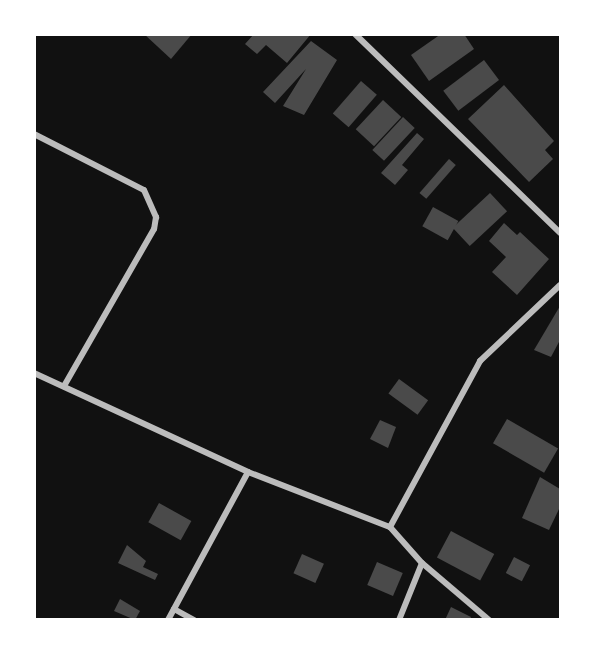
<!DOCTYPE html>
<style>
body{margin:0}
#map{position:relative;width:595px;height:654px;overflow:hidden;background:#111;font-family:"Golos Text",sans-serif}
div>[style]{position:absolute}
.building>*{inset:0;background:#4a4a4a;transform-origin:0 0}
.minor>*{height:6px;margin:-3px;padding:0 3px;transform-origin:3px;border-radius:3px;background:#bcbcbc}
span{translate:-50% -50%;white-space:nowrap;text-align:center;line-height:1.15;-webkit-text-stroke:6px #fff;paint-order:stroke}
.frame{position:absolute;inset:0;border:36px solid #fff;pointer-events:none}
</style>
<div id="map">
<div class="building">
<i style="clip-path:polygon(144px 34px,192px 34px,171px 59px)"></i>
<i style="clip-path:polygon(254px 34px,311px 34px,287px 63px,266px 45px,257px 54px,245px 44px)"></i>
<i style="clip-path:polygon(441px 34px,464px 34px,474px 49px,429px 81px,411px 55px)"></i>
<i style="clip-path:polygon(311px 41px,337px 60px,304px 115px,283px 106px,306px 69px,275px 103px,263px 92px)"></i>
<i style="left:484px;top:60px;width:25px;height:51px;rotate:53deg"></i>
<i style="left:361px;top:81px;width:21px;height:43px;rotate:41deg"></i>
<i style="clip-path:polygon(504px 85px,554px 141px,545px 150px,553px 159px,529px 182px,468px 119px)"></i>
<i style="left:383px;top:100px;width:25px;height:40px;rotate:43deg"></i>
<i style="left:403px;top:117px;width:16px;height:45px;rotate:43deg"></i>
<i style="clip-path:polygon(417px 133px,424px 139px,402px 165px,408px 170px,395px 185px,381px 173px)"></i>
<i style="left:449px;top:159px;width:9px;height:45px;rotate:41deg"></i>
<i style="left:490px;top:193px;width:25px;height:51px;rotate:47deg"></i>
<i style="left:433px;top:207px;width:29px;height:22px;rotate:29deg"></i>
<i style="clip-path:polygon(504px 223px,517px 235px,520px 232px,549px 259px,517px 295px,492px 272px,506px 257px,489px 241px)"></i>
<i style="clip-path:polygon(560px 306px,560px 340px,551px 357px,534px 350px)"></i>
<i style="left:399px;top:379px;width:36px;height:18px;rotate:36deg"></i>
<i style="left:507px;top:419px;width:59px;height:28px;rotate:30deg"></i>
<i style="clip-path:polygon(380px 420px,396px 427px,388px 448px,370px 439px)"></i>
<i style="clip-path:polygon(540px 477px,560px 489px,560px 507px,549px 530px,522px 518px)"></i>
<i style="left:159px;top:503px;width:37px;height:22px;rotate:29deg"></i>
<i style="left:451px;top:531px;width:49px;height:30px;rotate:28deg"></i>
<i style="clip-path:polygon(127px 545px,146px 561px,143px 567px,158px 574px,155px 580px,118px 563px)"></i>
<i style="left:302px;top:554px;width:24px;height:21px;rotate:24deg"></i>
<i style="left:514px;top:557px;width:18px;height:18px;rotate:27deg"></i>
<i style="left:377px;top:562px;width:28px;height:25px;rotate:23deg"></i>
<i style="clip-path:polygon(120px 599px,140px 611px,135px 620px,114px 611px)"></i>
<i style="clip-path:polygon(451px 607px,471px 617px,470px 620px,445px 620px)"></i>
</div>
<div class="minor">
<i style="left:355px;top:34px;width:286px;rotate:44.1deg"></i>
<i style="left:34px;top:134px;width:123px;rotate:27deg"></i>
<i style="left:144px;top:190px;width:30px;rotate:66deg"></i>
<i style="left:156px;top:217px;width:12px;rotate:99deg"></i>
<i style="left:154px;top:229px;width:181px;rotate:119.8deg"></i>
<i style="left:34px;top:373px;width:236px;rotate:24.8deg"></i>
<i style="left:248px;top:472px;width:152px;rotate:21.2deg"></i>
<i style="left:390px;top:527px;width:48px;rotate:48.4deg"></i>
<i style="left:422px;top:563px;width:88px;rotate:40.4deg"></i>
<i style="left:390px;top:527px;width:189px;rotate:-61.5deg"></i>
<i style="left:480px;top:361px;width:110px;rotate:-43.5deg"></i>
<i style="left:174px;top:609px;width:23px;rotate:29deg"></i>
<i style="left:168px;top:620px;width:168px;rotate:-61.6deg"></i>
<i style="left:399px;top:620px;width:61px;rotate:-68deg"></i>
</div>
<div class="frame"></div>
</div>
